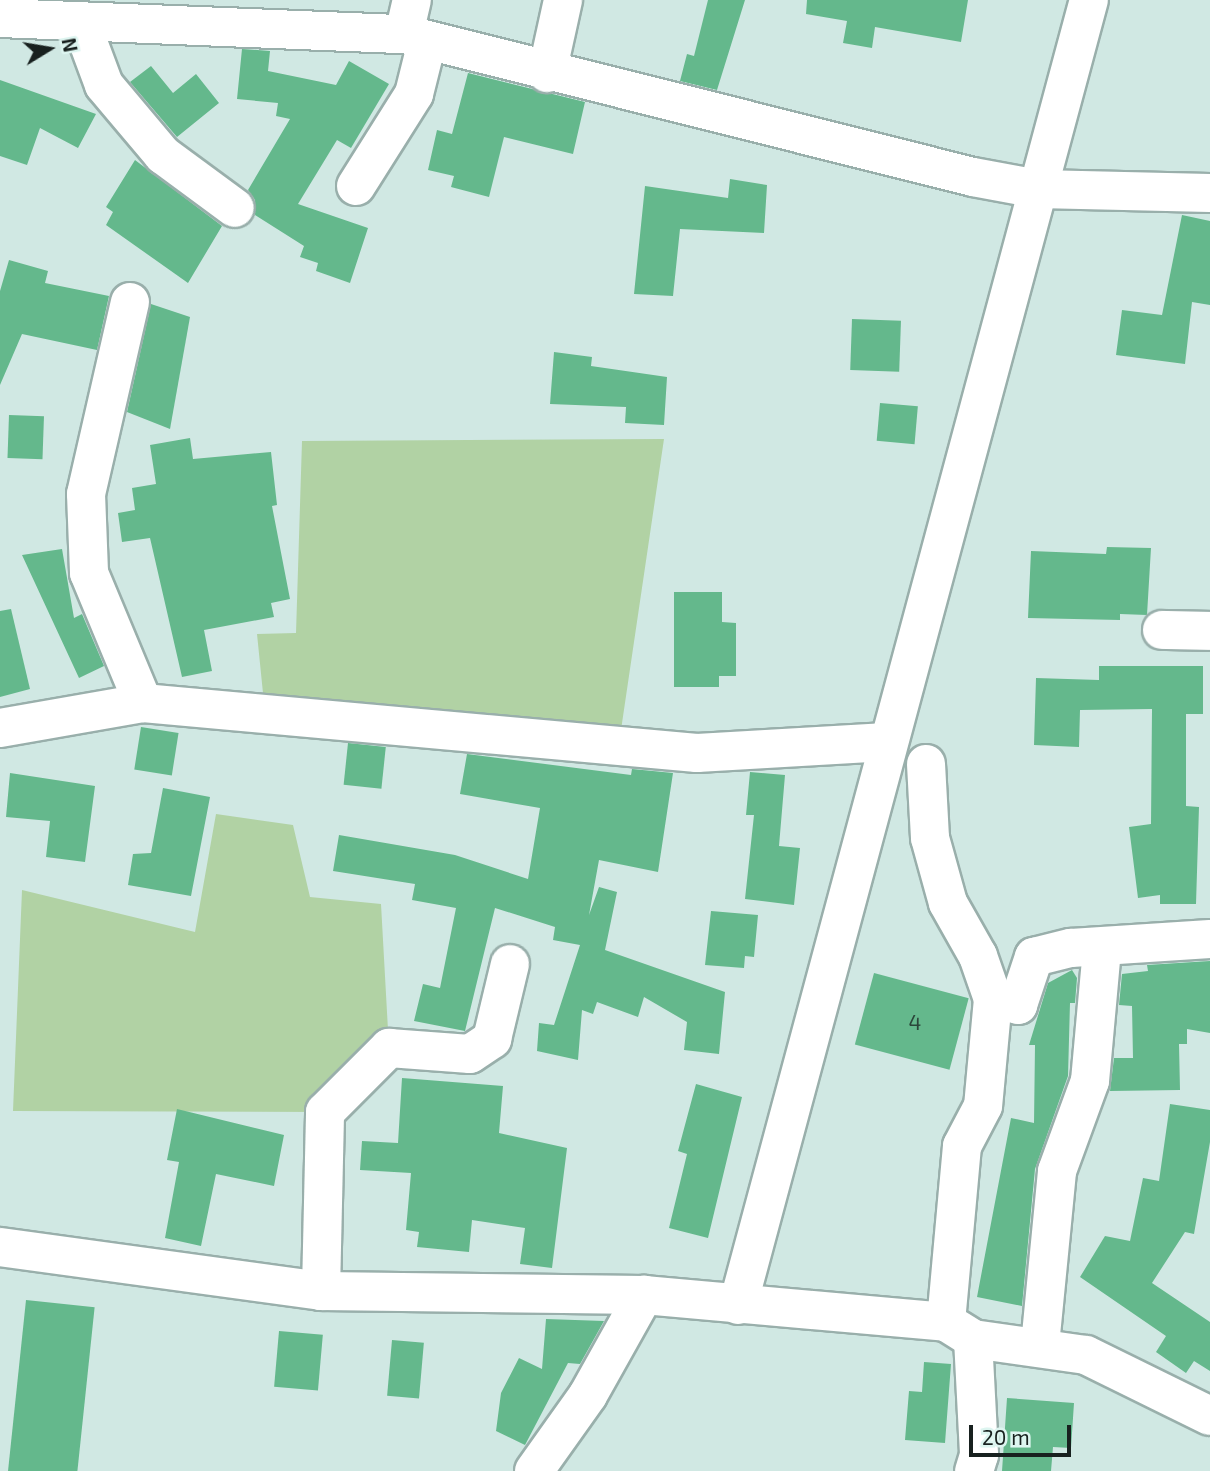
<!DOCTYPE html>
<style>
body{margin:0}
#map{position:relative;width:1210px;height:1471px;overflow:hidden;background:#d0e8e3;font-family:"Exo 2",sans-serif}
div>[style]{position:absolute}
.green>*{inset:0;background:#b1d2a4}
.building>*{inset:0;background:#64b88c;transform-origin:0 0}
.roads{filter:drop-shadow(2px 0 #99afab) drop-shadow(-2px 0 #99afab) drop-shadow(0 2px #99afab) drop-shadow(0 -2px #99afab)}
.minor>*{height:38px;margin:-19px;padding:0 19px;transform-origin:19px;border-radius:19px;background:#fff}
span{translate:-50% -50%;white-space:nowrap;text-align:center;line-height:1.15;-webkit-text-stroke:7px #ddf5f0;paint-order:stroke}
.number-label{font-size:21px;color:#2b473a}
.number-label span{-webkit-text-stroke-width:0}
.north{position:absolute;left:14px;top:14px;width:70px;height:70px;-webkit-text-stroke:5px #ddf5f0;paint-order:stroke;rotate:79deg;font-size:19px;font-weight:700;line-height:28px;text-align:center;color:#18211f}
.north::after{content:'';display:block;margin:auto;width:24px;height:32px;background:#18211f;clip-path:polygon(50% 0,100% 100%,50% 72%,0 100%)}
.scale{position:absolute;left:969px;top:1425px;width:102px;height:32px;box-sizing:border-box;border:4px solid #18211f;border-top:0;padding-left:9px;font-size:21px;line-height:24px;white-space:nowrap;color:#18211f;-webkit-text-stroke:5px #ddf5f0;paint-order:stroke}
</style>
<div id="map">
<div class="green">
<i style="clip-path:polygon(664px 439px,621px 730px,264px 703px,257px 634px,296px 633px,302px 441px)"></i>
<i style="clip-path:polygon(216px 814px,293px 825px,310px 897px,381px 904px,389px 1048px,325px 1112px,13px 1111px,22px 890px,195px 932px)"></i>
</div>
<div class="building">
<i style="clip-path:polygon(708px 0,745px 0,717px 90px,680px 81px,687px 54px,694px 56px)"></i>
<i style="clip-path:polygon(807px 0,968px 0,961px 42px,875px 27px,872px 48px,843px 43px,847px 21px,806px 14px)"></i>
<i style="clip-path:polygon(242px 49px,270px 51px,268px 71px,336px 85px,349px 61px,389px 84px,351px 148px,337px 140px,298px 204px,368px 228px,350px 283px,316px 271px,318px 263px,300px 257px,304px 246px,255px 215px,255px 200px,248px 190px,290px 119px,276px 116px,278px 103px,237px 99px)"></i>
<i style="clip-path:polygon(151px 66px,173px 93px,196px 74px,219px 103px,177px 137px,130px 82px)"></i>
<i style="clip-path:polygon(468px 73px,585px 102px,573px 154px,504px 137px,489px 197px,451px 187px,454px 176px,428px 170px,437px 130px,452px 134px)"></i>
<i style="clip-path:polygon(0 80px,96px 114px,78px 148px,40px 128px,27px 165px,0 156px)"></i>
<i style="clip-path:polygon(135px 160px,222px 226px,188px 283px,106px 225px,113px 212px,106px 207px)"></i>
<i style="clip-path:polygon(730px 179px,767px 185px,764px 233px,680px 229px,673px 296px,634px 294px,645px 186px,728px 198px)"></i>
<i style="clip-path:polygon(1182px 215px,1210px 221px,1210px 305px,1192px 302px,1185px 364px,1116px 355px,1122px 310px,1162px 315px)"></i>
<i style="clip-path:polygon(9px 260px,48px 271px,45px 283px,109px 296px,97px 350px,22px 334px,0 385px,0 291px)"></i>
<i style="clip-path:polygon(151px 304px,190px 317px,170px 429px,127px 412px)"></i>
<i style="left:852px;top:319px;width:49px;height:51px;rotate:2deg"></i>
<i style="clip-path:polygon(554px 352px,592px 357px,591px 366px,667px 377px,664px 425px,625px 423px,626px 407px,550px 404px)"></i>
<i style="left:880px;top:403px;width:38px;height:38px;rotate:5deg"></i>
<i style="left:9px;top:415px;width:35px;height:43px;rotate:2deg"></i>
<i style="clip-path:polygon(190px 438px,193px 459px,271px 452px,277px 505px,272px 506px,290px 599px,271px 603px,274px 617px,204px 630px,212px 671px,182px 677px,150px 538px,122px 542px,118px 513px,135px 510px,132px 488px,156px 484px,150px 445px)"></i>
<i style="clip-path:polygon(1107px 547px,1151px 548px,1147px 615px,1120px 614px,1120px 620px,1028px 618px,1031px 551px,1106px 554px)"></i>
<i style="clip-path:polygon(62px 549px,74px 618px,82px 614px,104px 666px,79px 678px,22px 555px)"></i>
<i style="clip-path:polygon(674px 592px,722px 592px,722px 622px,736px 623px,736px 676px,719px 676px,719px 687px,674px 687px)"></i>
<i style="clip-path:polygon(11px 609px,30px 689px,0 697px,0 611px)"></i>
<i style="clip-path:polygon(1099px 666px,1203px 666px,1203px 714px,1186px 714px,1186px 806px,1199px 807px,1196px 904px,1160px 904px,1160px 895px,1138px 898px,1129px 827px,1151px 824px,1152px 709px,1080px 710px,1079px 747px,1034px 745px,1036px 678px,1099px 680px)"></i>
<i style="left:141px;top:727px;width:38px;height:43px;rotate:9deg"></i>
<i style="left:348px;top:743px;width:38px;height:42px;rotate:6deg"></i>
<i style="clip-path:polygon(467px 754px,631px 775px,632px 769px,673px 773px,658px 872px,599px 860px,589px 915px,599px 887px,617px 892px,605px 950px,725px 992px,719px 1054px,684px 1050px,687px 1022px,644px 997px,638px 1017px,597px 1002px,593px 1014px,582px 1010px,578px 1060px,537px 1051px,539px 1023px,554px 1025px,580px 945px,553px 940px,555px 927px,495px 908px,465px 1031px,414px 1021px,423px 984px,440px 988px,456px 908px,412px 900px,415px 884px,333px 871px,339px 835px,455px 855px,528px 879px,540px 808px,460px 794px)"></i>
<i style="clip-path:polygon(750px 772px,785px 775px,779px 846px,800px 848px,794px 905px,745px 899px,754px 815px,746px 815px)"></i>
<i style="clip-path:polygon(10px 773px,95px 786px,85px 862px,46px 857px,50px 821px,6px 817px)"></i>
<i style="clip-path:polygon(163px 788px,210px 797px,191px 896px,128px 885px,133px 854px,151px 853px)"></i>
<i style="clip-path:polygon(711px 911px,758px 915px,754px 957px,745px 956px,744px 968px,705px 965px)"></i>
<i style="clip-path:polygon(1210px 961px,1210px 1033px,1187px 1029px,1187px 1044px,1179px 1044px,1180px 1090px,1110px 1091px,1114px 1058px,1133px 1058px,1132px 1006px,1119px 1005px,1122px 974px,1148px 971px,1147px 965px)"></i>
<i style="clip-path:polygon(1072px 970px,1077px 978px,1075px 1003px,1070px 1003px,1068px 1076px,1035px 1169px,1022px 1306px,977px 1297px,1011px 1118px,1034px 1123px,1035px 1045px,1029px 1045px,1048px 983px)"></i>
<i style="left:874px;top:973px;width:98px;height:74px;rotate:15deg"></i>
<i style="clip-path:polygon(402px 1078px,503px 1086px,499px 1133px,567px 1148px,552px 1268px,520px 1264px,525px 1228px,472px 1220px,469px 1252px,417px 1247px,419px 1232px,406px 1230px,411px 1173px,360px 1170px,362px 1141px,398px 1143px)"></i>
<i style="clip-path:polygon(696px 1084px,742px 1097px,708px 1238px,669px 1228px,687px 1154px,678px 1151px)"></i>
<i style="clip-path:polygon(1170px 1104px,1210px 1110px,1210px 1142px,1194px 1234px,1185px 1232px,1152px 1283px,1210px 1322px,1210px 1371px,1194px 1361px,1186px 1373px,1156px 1352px,1166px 1336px,1080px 1277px,1105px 1236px,1130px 1241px,1143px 1178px,1159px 1181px)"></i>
<i style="clip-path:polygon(177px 1109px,284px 1135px,274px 1186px,216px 1174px,201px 1246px,165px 1238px,179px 1162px,167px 1160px)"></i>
<i style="left:26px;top:1300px;width:69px;height:172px;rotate:6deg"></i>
<i style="clip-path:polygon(546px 1319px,604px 1321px,580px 1364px,568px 1363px,525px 1445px,496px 1431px,501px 1393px,519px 1358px,542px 1369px)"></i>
<i style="left:279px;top:1331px;width:44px;height:56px;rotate:5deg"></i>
<i style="left:392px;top:1340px;width:32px;height:56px;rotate:5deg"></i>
<i style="clip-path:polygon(924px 1362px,951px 1364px,945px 1443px,905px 1440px,909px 1391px,922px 1392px)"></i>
<i style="clip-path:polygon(1007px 1398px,1074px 1403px,1071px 1448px,1053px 1447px,1051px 1471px,1002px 1471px)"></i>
</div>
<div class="roads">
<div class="minor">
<i style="left:0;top:18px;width:404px;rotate:2.3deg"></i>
<i style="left:404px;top:34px;width:587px;rotate:14.11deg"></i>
<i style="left:973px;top:177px;width:66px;rotate:10.5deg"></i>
<i style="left:1038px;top:189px;width:172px;rotate:1.3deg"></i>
<i style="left:81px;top:23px;width:66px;rotate:69.6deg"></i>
<i style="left:104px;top:85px;width:92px;rotate:49.9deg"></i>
<i style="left:163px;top:155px;width:89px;rotate:36.4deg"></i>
<i style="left:404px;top:34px;width:35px;rotate:-77deg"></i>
<i style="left:547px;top:73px;width:75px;rotate:-77.6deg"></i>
<i style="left:356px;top:186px;width:109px;rotate:-57.8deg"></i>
<i style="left:414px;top:94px;width:54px;rotate:-76deg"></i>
<i style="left:130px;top:302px;width:197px;rotate:102.9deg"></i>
<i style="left:86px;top:494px;width:79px;rotate:87.8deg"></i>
<i style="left:89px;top:573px;width:141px;rotate:67.4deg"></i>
<i style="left:1162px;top:630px;width:48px;rotate:1.2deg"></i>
<i style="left:0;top:728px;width:145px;rotate:-9.9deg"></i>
<i style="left:143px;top:703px;width:556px;rotate:5.16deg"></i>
<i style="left:697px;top:753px;width:190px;rotate:-3.3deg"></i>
<i style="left:926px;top:764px;width:74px;rotate:86.9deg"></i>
<i style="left:930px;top:838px;width:67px;rotate:74.5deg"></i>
<i style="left:948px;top:903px;width:61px;rotate:60.5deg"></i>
<i style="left:978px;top:956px;width:46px;rotate:70.8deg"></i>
<i style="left:993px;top:999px;width:107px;rotate:95.3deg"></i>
<i style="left:983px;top:1106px;width:45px;rotate:117.7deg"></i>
<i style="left:962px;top:1146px;width:177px;rotate:95.2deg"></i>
<i style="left:993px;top:999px;width:26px;rotate:13deg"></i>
<i style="left:1018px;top:1005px;width:51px;rotate:-71.6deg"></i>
<i style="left:1034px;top:957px;width:38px;rotate:-14deg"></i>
<i style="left:1071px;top:948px;width:139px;rotate:-3.7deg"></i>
<i style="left:0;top:1247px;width:324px;rotate:7.8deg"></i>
<i style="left:321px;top:1291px;width:323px;rotate:0.7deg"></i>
<i style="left:644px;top:1295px;width:303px;rotate:5.1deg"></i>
<i style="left:946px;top:1322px;width:32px;rotate:32deg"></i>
<i style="left:973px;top:1339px;width:114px;rotate:8.1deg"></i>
<i style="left:1086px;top:1355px;width:138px;rotate:26.2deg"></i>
<i style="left:321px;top:1291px;width:179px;rotate:-88.7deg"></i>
<i style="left:325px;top:1112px;width:91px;rotate:-45deg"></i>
<i style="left:389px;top:1048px;width:81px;rotate:4.2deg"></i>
<i style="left:470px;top:1054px;width:27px;rotate:-34deg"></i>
<i style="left:492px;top:1039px;width:77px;rotate:-76.5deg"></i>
<i style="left:738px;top:1305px;width:1351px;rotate:-74.95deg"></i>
<i style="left:973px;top:1339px;width:116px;rotate:87deg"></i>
<i style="left:979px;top:1455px;width:17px;rotate:107deg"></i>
<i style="left:1040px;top:1345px;width:175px;rotate:-84.4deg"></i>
<i style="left:1057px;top:1171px;width:96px;rotate:-69.9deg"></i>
<i style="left:1090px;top:1081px;width:133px;rotate:-84.8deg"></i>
<i style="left:534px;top:1471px;width:93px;rotate:-54.6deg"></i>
<i style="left:588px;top:1395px;width:115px;rotate:-60.8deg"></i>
</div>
</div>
<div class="number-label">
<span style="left:915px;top:1022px">4</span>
</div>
<div class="north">N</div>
<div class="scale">20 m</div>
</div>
